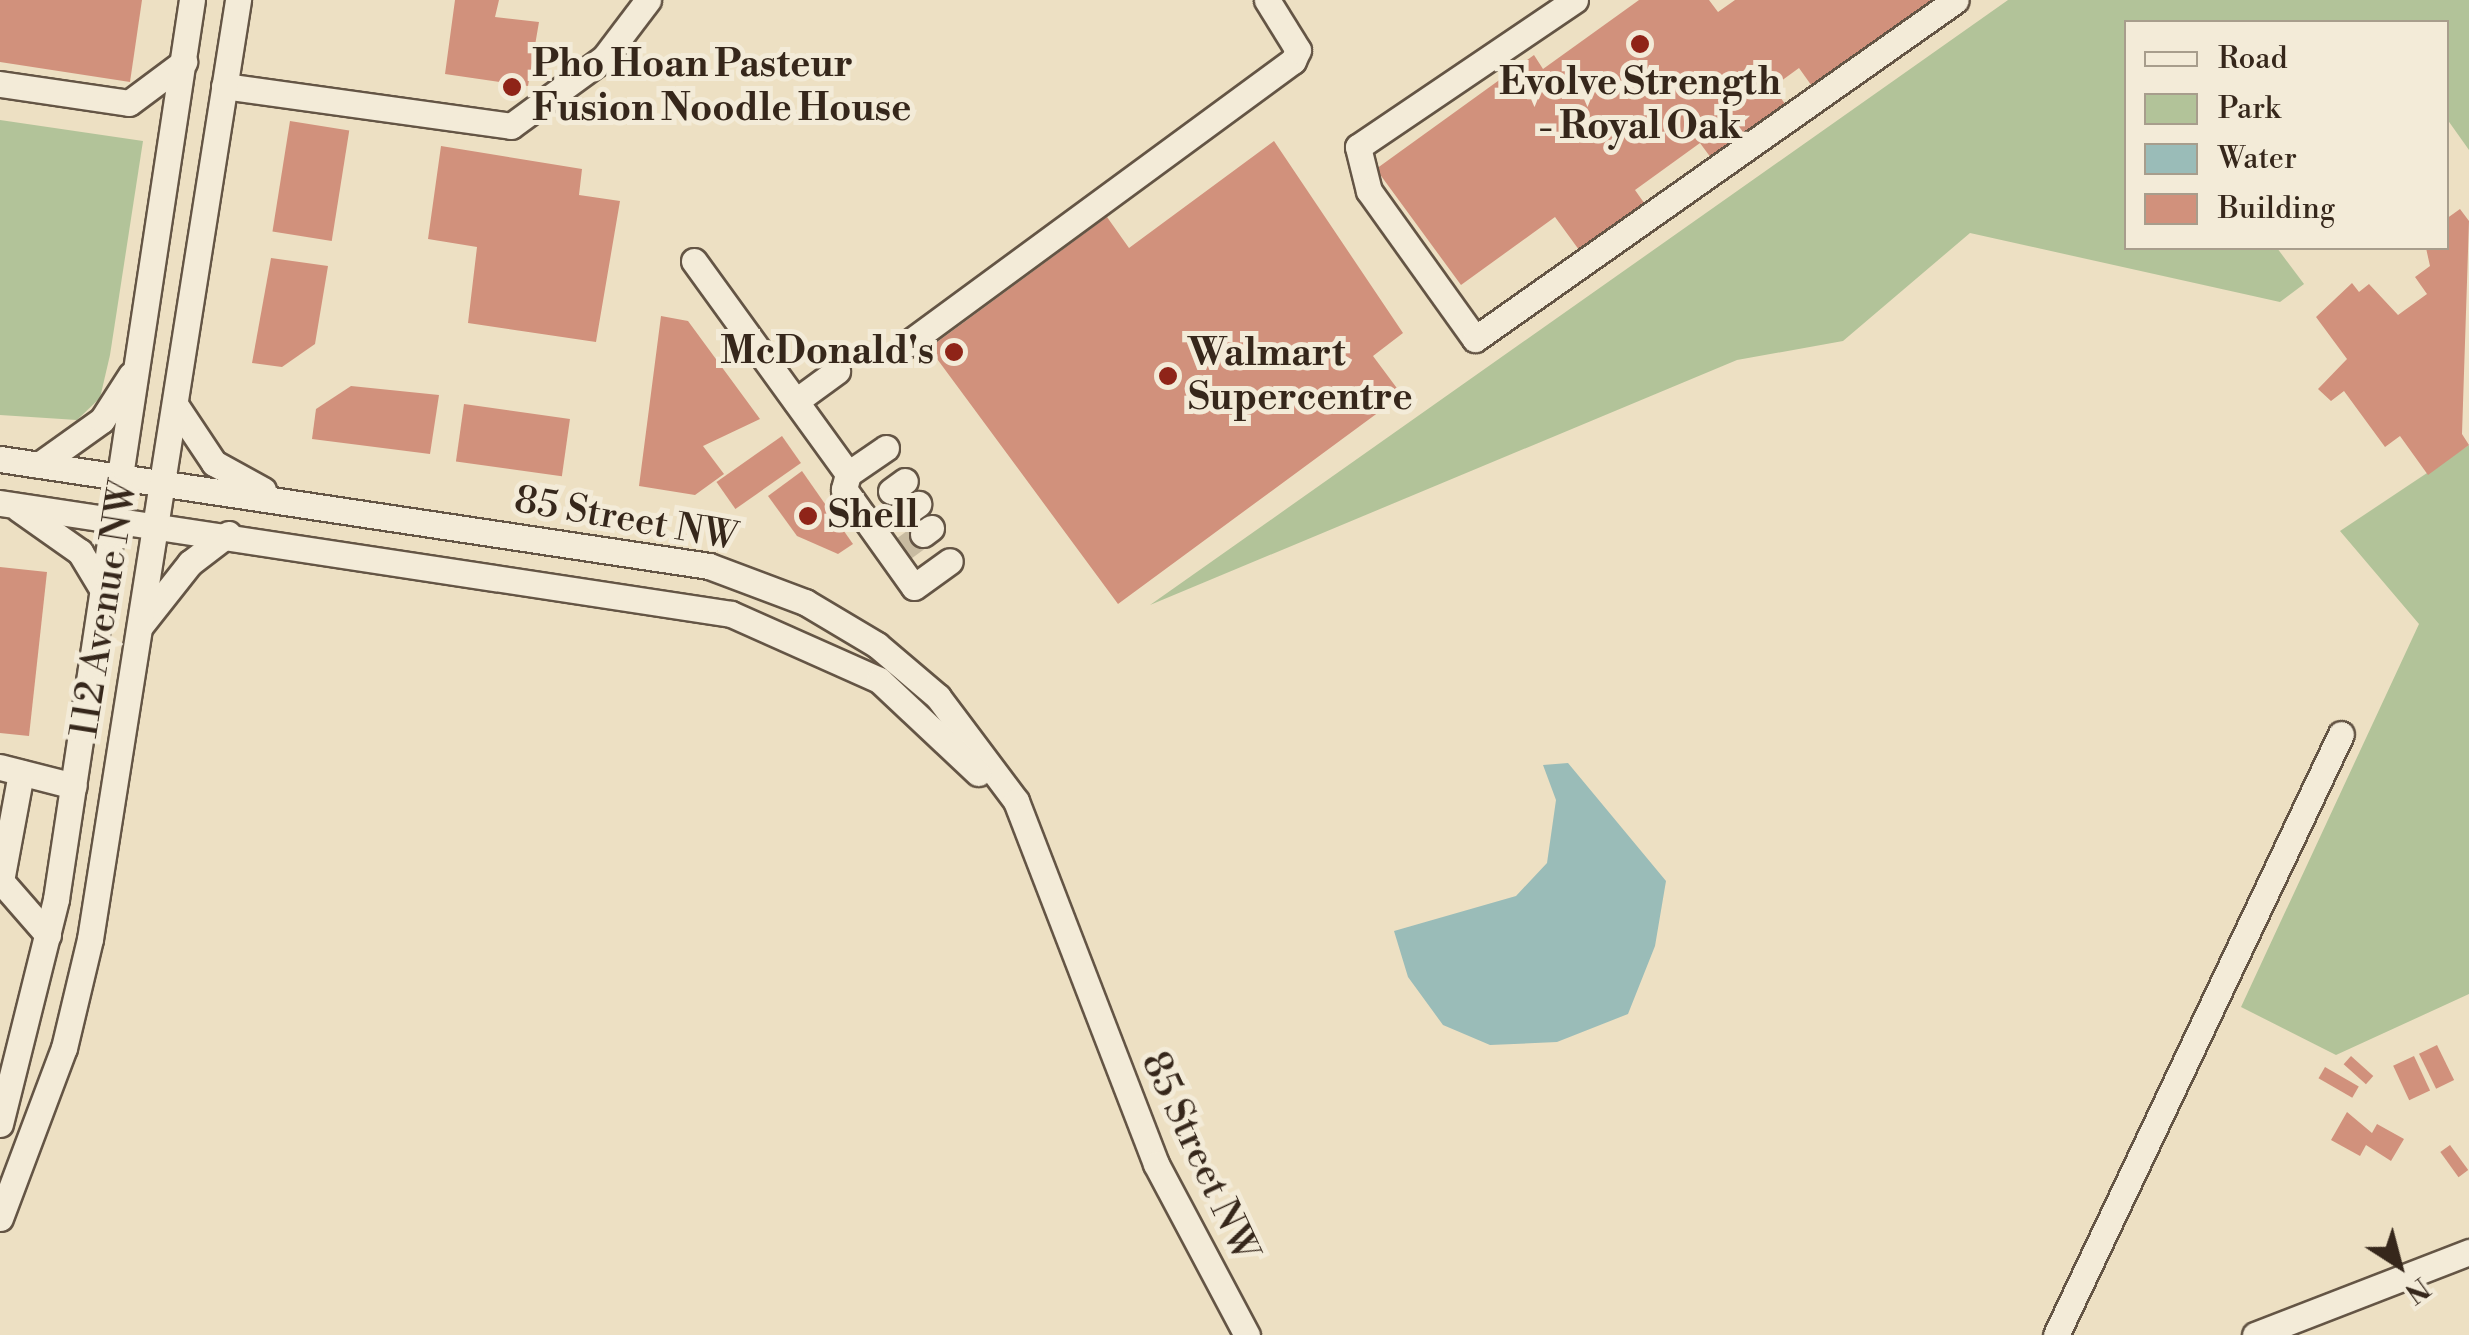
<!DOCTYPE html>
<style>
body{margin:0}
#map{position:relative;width:2469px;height:1335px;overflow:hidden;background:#ede0c3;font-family:"Libre Bodoni",serif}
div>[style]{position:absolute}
.green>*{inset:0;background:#b2c399}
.water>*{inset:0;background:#9abcb8}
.building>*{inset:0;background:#d1917c;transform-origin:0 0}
.minor-tunnel>*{height:25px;margin-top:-12.5px;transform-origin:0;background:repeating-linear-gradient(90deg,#c8bba1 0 25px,transparent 0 37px)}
.roads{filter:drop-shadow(2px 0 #645545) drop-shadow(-2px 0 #645545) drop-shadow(0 2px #645545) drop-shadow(0 -2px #645545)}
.minor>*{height:25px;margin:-12.5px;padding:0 12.5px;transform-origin:12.5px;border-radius:12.5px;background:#f3ebd8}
.dots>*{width:28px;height:28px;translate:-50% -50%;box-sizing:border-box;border:5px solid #f3ebd8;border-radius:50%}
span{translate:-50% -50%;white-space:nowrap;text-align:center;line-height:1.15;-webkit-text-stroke:10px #f3ebd8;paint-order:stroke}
.poi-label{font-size:38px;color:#36271b;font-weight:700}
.left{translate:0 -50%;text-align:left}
.right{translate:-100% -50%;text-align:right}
.street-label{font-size:38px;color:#36271b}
.legend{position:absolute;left:2124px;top:20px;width:325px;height:230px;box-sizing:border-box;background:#f3ebd8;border:2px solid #a79d8c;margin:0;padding:12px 18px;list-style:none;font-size:30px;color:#36271b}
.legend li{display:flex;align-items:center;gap:20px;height:50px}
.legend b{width:50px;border:2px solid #a79d8c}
.north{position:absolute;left:2349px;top:1215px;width:100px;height:100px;-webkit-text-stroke:8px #f3ebd8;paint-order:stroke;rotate:144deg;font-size:28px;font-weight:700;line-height:40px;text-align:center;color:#36271b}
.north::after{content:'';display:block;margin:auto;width:35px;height:45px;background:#36271b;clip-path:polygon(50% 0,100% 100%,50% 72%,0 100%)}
</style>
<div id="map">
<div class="green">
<i style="clip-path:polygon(2008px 0,2469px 0,2469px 150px,2447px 119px,2446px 22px,2126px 22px,2126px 248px,2277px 248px,2304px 284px,2280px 302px,1970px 233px,1843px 341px,1737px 360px,1150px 605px)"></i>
<i style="clip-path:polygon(0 120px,143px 141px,110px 355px,100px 398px,77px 420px,0 415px)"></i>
<i style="clip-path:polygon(2469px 445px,2469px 994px,2336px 1055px,2241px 1007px,2419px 624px,2340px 531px)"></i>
</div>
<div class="water">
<i style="clip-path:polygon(1568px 763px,1666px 881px,1655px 946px,1628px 1014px,1557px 1042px,1490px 1045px,1443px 1025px,1408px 977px,1394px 931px,1516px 896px,1547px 863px,1556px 800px,1543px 765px)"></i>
</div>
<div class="building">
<i style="clip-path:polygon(0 0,142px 0,130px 82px,0 62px)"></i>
<i style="clip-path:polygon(455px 0,499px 0,495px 17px,539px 22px,528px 86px,445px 74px)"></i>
<i style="clip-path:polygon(1639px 0,1709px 0,1718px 12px,1735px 0,1938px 0,1814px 89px,1799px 68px,1773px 87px,1788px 108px,1714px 162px,1700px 143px,1635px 190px,1647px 207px,1582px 254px,1555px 217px,1461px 285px,1376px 169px,1534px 55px,1543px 69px)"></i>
<i style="left:290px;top:121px;width:60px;height:112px;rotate:9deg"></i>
<i style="clip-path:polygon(1274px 141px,1403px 333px,1373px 356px,1402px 395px,1118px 604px,929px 348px,1107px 217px,1129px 248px)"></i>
<i style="clip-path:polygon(441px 146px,582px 169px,579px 195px,620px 201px,596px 342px,468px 323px,477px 247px,428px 239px)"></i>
<i style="clip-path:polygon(2460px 209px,2469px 221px,2462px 434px,2469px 445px,2428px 475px,2400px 436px,2385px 447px,2344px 391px,2331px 401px,2318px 389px,2347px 359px,2316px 317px,2352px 283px,2359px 292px,2369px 284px,2398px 315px,2427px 294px,2415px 277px,2430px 266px,2426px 248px,2446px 248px,2446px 219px)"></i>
<i style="clip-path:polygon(271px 258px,328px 266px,315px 344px,282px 367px,252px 363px)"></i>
<i style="clip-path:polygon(661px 316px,688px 321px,760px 419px,703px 446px,724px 474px,695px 495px,639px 486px)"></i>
<i style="clip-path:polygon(351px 386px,439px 395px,430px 454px,312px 439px,316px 409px)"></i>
<i style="left:464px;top:404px;width:107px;height:58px;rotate:8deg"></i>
<i style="left:782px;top:436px;width:33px;height:80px;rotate:55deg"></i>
<i style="clip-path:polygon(802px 471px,853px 544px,838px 554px,797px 536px,768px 496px)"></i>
<i style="clip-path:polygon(0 567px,47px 572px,29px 736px,0 733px)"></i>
<i style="left:2437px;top:1045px;width:39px;height:20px;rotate:64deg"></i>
<i style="left:2351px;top:1056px;width:30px;height:11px;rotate:42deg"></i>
<i style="left:2414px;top:1056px;width:38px;height:23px;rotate:65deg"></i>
<i style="left:2325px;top:1067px;width:39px;height:13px;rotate:30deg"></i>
<i style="clip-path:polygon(2347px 1112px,2372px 1133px,2377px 1124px,2404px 1139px,2391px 1161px,2366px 1145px,2360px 1156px,2331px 1140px)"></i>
<i style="left:2450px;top:1145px;width:31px;height:12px;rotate:54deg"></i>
</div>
<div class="minor-tunnel">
<i style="left:900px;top:551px;width:29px;rotate:-36deg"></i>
</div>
<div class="roads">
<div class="minor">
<i style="left:1575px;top:0;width:262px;rotate:145.9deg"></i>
<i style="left:1358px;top:147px;width:45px;rotate:76deg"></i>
<i style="left:1369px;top:191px;width:182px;rotate:54.4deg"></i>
<i style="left:1475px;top:339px;width:588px;rotate:-35.18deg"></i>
<i style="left:0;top:84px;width:130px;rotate:8.4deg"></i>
<i style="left:129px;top:103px;width:69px;rotate:-36.7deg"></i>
<i style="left:224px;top:86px;width:290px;rotate:7.9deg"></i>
<i style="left:511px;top:126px;width:115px;rotate:-36.2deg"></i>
<i style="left:604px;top:58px;width:73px;rotate:-52.8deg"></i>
<i style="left:694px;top:261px;width:263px;rotate:54.1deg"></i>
<i style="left:848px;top:474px;width:46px;rotate:-34.4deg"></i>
<i style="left:906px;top:345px;width:480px;rotate:-36.3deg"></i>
<i style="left:1293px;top:61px;width:12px;rotate:-66deg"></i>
<i style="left:1298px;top:50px;width:59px;rotate:-121.8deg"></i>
<i style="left:796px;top:401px;width:51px;rotate:-36.2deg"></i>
<i style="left:176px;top:406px;width:69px;rotate:56.3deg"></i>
<i style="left:214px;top:463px;width:56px;rotate:28.9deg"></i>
<i style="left:0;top:459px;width:717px;rotate:8.58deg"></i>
<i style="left:709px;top:566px;width:103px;rotate:20.6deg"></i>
<i style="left:805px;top:602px;width:84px;rotate:30.8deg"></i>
<i style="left:877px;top:645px;width:80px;rotate:40.4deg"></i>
<i style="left:938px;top:697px;width:130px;rotate:53.1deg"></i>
<i style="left:1016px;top:801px;width:389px;rotate:68.9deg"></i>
<i style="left:1156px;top:1164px;width:194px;rotate:62deg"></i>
<i style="left:39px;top:465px;width:77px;rotate:-35.5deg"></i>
<i style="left:102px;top:420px;width:54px;rotate:-57.2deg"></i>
<i style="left:848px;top:474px;width:16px;rotate:105deg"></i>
<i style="left:844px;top:489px;width:120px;rotate:54.5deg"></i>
<i style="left:914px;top:587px;width:44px;rotate:-35.8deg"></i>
<i style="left:891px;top:491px;width:17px;rotate:-36deg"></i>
<i style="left:0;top:503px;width:739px;rotate:8.63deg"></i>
<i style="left:731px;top:614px;width:162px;rotate:24deg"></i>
<i style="left:879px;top:680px;width:136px;rotate:43.2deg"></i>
<i style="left:19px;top:509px;width:75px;rotate:35.2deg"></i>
<i style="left:80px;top:552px;width:47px;rotate:59deg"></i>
<i style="left:907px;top:512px;width:14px;rotate:-36deg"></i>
<i style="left:923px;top:534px;width:10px;rotate:-37deg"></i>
<i style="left:141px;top:625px;width:79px;rotate:-51.7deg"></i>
<i style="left:190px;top:563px;width:48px;rotate:-37.3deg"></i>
<i style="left:0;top:767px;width:76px;rotate:14.4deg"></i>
<i style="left:0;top:880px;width:73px;rotate:48.9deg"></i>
<i style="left:1px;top:881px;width:110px;rotate:-79.5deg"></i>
<i style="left:0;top:1124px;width:232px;rotate:-76deg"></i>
<i style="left:56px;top:899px;width:909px;rotate:-81.4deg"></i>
<i style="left:0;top:1218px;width:182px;rotate:-69.4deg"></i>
<i style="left:64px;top:1048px;width:112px;rotate:-76.6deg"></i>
<i style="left:90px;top:939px;width:951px;rotate:-81.04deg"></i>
<i style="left:2056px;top:1335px;width:665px;rotate:-64.63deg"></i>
<i style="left:2255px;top:1335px;width:230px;rotate:-21.2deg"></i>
</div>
</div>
<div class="dots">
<i style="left:1640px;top:44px;background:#8f2418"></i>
<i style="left:512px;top:87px;background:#8f2418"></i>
<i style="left:954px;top:352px;background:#8f2418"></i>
<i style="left:1168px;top:376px;background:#8f2418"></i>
<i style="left:808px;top:516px;background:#8f2418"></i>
</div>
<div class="poi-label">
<span class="left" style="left:532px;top:87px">Pho Hoan Pasteur<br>Fusion Noodle House</span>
<span style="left:1640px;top:105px">Evolve Strength<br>- Royal Oak</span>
<span class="right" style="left:934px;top:352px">McDonald's</span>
<span class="left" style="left:1188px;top:376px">Walmart<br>Supercentre</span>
<span class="left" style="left:828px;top:516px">Shell</span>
</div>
<div class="street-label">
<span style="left:626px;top:519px;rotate:10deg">85 Street NW</span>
<span style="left:105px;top:609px;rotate:-81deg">112 Avenue NW</span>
<span style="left:1199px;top:1157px;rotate:65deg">85 Street NW</span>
</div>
<ul class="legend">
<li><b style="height:12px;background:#f3ebd8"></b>Road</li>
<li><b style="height:28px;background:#b2c399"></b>Park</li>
<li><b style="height:28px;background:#9abcb8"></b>Water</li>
<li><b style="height:28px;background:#d1917c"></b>Building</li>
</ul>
<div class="north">N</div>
</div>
